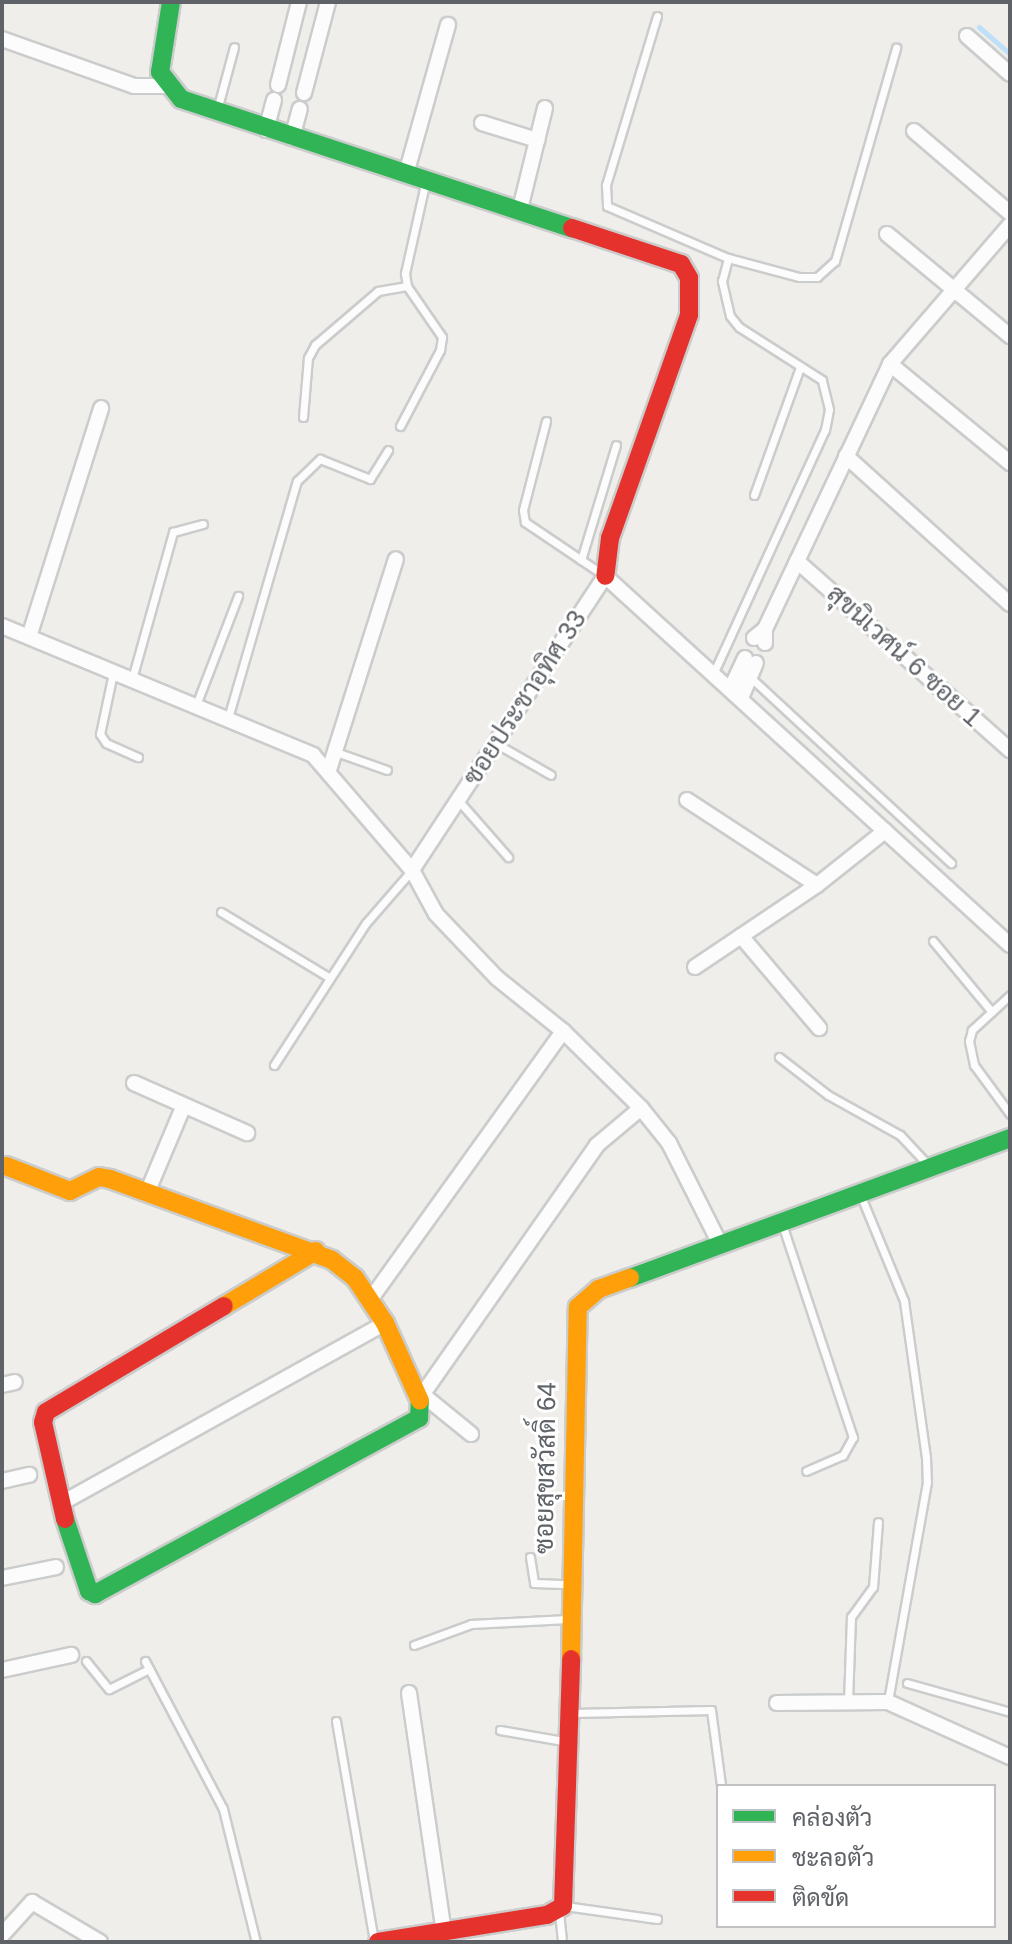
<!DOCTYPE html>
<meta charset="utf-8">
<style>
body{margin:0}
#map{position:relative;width:1012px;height:1944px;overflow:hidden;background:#efeeea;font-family:Arial,Sarabun,sans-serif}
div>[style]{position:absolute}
.stream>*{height:5px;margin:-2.5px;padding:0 2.5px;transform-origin:2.5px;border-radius:2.5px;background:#bfe0f9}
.roads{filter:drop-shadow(2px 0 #cbcccc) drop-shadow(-2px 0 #cbcccc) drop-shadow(0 2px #cbcccc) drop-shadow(0 -2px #cbcccc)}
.lane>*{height:7px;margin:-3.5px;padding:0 3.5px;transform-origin:3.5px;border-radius:3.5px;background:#fdfcfc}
.street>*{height:14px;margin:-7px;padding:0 7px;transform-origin:7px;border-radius:7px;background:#fdfcfc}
.fast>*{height:18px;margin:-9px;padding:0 9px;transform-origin:9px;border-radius:9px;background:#30b455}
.slow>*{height:18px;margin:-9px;padding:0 9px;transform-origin:9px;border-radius:9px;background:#ff9f0a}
.jam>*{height:18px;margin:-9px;padding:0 9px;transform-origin:9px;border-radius:9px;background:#e5322d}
span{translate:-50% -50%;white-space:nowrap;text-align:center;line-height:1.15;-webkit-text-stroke:6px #fff;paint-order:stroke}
.street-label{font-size:26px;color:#5f6368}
.frame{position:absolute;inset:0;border:4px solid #5f6368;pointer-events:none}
.legend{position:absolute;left:716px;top:1784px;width:280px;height:144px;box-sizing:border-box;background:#fff;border:2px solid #bfc1c3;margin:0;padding:10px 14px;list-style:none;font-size:24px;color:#5f6368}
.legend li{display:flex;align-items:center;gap:16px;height:40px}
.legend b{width:40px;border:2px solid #bfc1c3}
</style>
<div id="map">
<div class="stream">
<i style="left:979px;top:27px;width:41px;rotate:41.1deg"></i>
</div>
<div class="roads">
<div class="lane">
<i style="left:657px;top:16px;width:177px;rotate:106.8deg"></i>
<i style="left:606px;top:185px;width:21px;rotate:87deg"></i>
<i style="left:607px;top:206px;width:132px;rotate:23.3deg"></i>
<i style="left:728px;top:258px;width:73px;rotate:15deg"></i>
<i style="left:799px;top:277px;width:18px"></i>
<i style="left:817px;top:277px;width:24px;rotate:-42deg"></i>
<i style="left:835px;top:261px;width:222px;rotate:-74deg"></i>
<i style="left:217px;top:110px;width:65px;rotate:-74.9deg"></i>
<i style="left:303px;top:417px;width:59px;rotate:-85.2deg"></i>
<i style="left:308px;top:358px;width:15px;rotate:-62deg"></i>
<i style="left:315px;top:345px;width:83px;rotate:-40.6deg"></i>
<i style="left:378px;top:291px;width:29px;rotate:-10deg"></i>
<i style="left:546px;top:421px;width:92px;rotate:104.5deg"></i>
<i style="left:523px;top:510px;width:12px;rotate:81deg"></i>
<i style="left:525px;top:522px;width:93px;rotate:34deg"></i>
<i style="left:400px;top:426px;width:86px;rotate:-62.2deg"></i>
<i style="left:440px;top:350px;width:13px;rotate:-81deg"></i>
<i style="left:442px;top:337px;width:62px;rotate:-124.5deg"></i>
<i style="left:407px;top:286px;width:13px;rotate:-99deg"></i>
<i style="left:405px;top:273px;width:91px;rotate:-77.3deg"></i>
<i style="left:754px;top:495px;width:136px;rotate:-70.2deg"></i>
<i style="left:581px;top:560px;width:120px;rotate:-73.1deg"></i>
<i style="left:714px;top:672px;width:266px;rotate:-65.4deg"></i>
<i style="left:825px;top:430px;width:21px;rotate:-79deg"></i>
<i style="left:829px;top:409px;width:30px;rotate:-104deg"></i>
<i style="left:822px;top:380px;width:98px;rotate:-147.4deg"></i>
<i style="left:739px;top:327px;width:14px;rotate:-129deg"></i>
<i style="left:730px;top:316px;width:36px;rotate:-103deg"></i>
<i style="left:722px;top:281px;width:24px;rotate:-75deg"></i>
<i style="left:113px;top:673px;width:62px;rotate:102deg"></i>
<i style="left:100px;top:734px;width:11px;rotate:56deg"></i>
<i style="left:106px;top:743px;width:35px;rotate:24deg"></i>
<i style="left:750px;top:677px;width:274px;rotate:42.8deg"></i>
<i style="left:132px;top:679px;width:153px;rotate:-74.4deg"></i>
<i style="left:173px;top:532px;width:31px;rotate:-15deg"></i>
<i style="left:196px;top:705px;width:117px;rotate:-68.9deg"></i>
<i style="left:228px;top:718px;width:247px;rotate:-73.8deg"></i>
<i style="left:297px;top:481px;width:32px;rotate:-44deg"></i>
<i style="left:320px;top:459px;width:54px;rotate:21.8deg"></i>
<i style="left:370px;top:479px;width:34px;rotate:-58deg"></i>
<i style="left:495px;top:743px;width:64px;rotate:29.7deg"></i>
<i style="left:336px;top:752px;width:54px;rotate:19.4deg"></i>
<i style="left:458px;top:800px;width:76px;rotate:48.7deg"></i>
<i style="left:221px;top:912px;width:127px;rotate:31.2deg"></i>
<i style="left:933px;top:941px;width:92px;rotate:50.3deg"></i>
<i style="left:1010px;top:995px;width:52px;rotate:137.4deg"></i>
<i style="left:972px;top:1030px;width:11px;rotate:105deg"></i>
<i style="left:969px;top:1041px;width:25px;rotate:78deg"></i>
<i style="left:974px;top:1065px;width:61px;rotate:53.7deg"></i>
<i style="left:779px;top:1057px;width:62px;rotate:37.8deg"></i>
<i style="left:828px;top:1095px;width:82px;rotate:29.1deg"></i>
<i style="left:900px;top:1135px;width:41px;rotate:47deg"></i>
<i style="left:274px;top:1065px;width:169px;rotate:-57.1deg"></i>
<i style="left:366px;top:923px;width:70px;rotate:-49deg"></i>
<i style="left:860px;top:1194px;width:116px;rotate:67.6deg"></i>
<i style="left:904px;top:1301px;width:158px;rotate:82deg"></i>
<i style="left:926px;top:1457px;width:25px;rotate:88deg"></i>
<i style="left:927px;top:1482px;width:223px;rotate:100.1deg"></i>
<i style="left:782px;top:1224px;width:225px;rotate:71.6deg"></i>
<i style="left:853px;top:1437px;width:21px;rotate:119deg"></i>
<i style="left:843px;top:1455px;width:40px;rotate:156.6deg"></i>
<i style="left:530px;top:1557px;width:26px;rotate:81deg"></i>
<i style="left:534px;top:1583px;width:34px;rotate:2deg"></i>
<i style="left:414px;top:1645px;width:61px;rotate:-20.2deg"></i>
<i style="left:471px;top:1624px;width:97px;rotate:-3deg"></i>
<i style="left:86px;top:1661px;width:36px;rotate:51deg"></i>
<i style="left:109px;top:1689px;width:45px;rotate:-26.6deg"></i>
<i style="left:145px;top:1661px;width:167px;rotate:62.2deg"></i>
<i style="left:223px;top:1809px;width:137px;rotate:76.1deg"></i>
<i style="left:907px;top:1683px;width:107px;rotate:15.7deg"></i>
<i style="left:848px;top:1702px;width:85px;rotate:-88deg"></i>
<i style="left:851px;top:1617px;width:37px;rotate:-54deg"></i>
<i style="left:873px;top:1587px;width:65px;rotate:-85.6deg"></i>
<i style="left:573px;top:1713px;width:138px;rotate:-1.2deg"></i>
<i style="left:711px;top:1710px;width:76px;rotate:82.4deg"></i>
<i style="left:336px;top:1721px;width:222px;rotate:80.2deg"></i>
<i style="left:500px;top:1730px;width:70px;rotate:9.9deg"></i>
<i style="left:565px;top:1906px;width:93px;rotate:8deg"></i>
<i style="left:559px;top:1912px;width:30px;rotate:84deg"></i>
</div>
<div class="street">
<i style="left:967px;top:36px;width:57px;rotate:41.5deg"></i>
<i style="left:2px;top:39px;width:140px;rotate:19.6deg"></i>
<i style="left:134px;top:86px;width:34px"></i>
<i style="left:278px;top:85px;width:86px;rotate:-75.8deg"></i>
<i style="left:304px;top:93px;width:94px;rotate:-75.2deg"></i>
<i style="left:482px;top:123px;width:58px;rotate:17.2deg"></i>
<i style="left:266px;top:130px;width:31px;rotate:-75deg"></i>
<i style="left:914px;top:131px;width:126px;rotate:40.5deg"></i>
<i style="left:292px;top:138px;width:30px;rotate:-75deg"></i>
<i style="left:406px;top:174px;width:155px;rotate:-74.3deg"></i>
<i style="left:520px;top:209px;width:104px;rotate:-76.1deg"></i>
<i style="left:887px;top:234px;width:160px;rotate:39.7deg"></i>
<i style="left:890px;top:364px;width:156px;rotate:39.5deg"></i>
<i style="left:846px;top:456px;width:221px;rotate:42.1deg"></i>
<i style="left:797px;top:561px;width:285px;rotate:41.6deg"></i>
<i style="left:2px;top:626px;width:337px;rotate:22.5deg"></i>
<i style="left:313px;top:755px;width:152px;rotate:49.3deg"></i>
<i style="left:412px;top:870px;width:50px;rotate:61.4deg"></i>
<i style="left:436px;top:914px;width:88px;rotate:46.4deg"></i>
<i style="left:497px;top:978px;width:85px;rotate:38.8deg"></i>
<i style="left:765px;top:629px;width:293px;rotate:-64.7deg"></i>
<i style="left:890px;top:364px;width:184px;rotate:-49.2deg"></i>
<i style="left:29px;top:637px;width:240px;rotate:-72.5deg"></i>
<i style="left:754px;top:638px;width:14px;rotate:-39deg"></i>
<i style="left:765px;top:629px;width:14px;rotate:90deg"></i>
<i style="left:731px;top:688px;width:33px;rotate:-65deg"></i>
<i style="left:741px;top:698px;width:38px;rotate:-67deg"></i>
<i style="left:329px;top:770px;width:221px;rotate:-72.4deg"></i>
<i style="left:687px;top:800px;width:155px;rotate:33.2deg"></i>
<i style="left:412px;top:870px;width:352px;rotate:-56.7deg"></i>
<i style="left:605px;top:576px;width:548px;rotate:42.34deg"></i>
<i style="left:741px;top:936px;width:121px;rotate:49.7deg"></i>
<i style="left:695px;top:967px;width:147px;rotate:-33.9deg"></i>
<i style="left:817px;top:885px;width:87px;rotate:-38.5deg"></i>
<i style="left:134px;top:1083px;width:124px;rotate:23.9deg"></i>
<i style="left:147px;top:1193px;width:95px;rotate:-67.2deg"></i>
<i style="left:370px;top:1300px;width:331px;rotate:-54.3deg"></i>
<i style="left:563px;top:1031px;width:110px;rotate:44.6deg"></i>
<i style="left:641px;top:1108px;width:45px;rotate:51.3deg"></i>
<i style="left:669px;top:1143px;width:115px;rotate:63.2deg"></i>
<i style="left:2px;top:1385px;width:13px;rotate:-13deg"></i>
<i style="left:423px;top:1395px;width:62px;rotate:39.1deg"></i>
<i style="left:420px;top:1398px;width:309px;rotate:-55deg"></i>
<i style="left:597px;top:1145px;width:57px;rotate:-40.1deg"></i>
<i style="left:2px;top:1481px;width:28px;rotate:-13deg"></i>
<i style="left:60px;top:1504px;width:372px;rotate:-29.1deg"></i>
<i style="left:2px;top:1578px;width:55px;rotate:-11.5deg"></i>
<i style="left:2px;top:1670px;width:71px;rotate:-12.3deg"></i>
<i style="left:409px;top:1693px;width:242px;rotate:81.7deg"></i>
<i style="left:777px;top:1703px;width:111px;rotate:-0.5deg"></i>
<i style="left:888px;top:1702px;width:134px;rotate:24.3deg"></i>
<i style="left:2px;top:1935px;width:45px;rotate:-47.7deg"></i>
<i style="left:32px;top:1902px;width:79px;rotate:30.5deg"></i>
</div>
<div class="fast">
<i style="left:171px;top:2px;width:71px;rotate:98.9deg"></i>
<i style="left:160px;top:72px;width:34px;rotate:52deg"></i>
<i style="left:181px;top:99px;width:412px;rotate:18.3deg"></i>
<i style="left:630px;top:1278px;width:405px;rotate:-20.2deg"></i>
<i style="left:65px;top:1519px;width:76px;rotate:71.6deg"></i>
<i style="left:89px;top:1591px;width:7px;rotate:27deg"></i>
<i style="left:95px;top:1594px;width:369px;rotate:-28.5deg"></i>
<i style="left:419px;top:1418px;width:17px;rotate:-87deg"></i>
</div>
<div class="slow">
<i style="left:6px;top:1166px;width:69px;rotate:21.3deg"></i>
<i style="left:70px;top:1191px;width:32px;rotate:-26deg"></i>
<i style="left:99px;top:1177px;width:11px;rotate:10deg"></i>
<i style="left:110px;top:1179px;width:236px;rotate:20deg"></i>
<i style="left:332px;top:1260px;width:29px;rotate:38deg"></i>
<i style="left:355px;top:1278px;width:54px;rotate:56.3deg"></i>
<i style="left:385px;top:1323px;width:85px;rotate:65.8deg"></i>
<i style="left:224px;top:1306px;width:107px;rotate:-30.9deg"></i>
<i style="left:571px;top:1659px;width:352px;rotate:-88.9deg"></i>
<i style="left:578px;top:1307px;width:28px;rotate:-41deg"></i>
<i style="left:599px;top:1289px;width:33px;rotate:-20deg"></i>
</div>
<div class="jam">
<i style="left:572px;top:228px;width:115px;rotate:18.3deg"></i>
<i style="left:681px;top:264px;width:16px;rotate:60deg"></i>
<i style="left:689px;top:278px;width:37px;rotate:90deg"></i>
<i style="left:689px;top:315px;width:237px;rotate:109.5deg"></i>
<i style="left:610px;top:538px;width:38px;rotate:97deg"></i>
<i style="left:65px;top:1519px;width:99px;rotate:-102.8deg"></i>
<i style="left:43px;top:1422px;width:10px;rotate:-73deg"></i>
<i style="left:46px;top:1412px;width:207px;rotate:-30.8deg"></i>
<i style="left:378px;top:1942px;width:171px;rotate:-9.1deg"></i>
<i style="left:547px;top:1915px;width:18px;rotate:-29deg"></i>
<i style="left:563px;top:1906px;width:247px;rotate:-88.1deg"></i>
</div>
</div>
<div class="street-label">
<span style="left:904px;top:656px;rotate:42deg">สุขนิเวศน์ 6 ซอย 1</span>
<span style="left:525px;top:698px;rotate:-57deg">ซอยประชาอุทิศ 33</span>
<span style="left:546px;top:1468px;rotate:-89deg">ซอยสุขสวัสดิ์ 64</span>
</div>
<div class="frame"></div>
<ul class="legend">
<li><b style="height:10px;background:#30b455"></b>คล่องตัว</li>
<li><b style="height:10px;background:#ff9f0a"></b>ชะลอตัว</li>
<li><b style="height:10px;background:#e5322d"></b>ติดขัด</li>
</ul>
</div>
